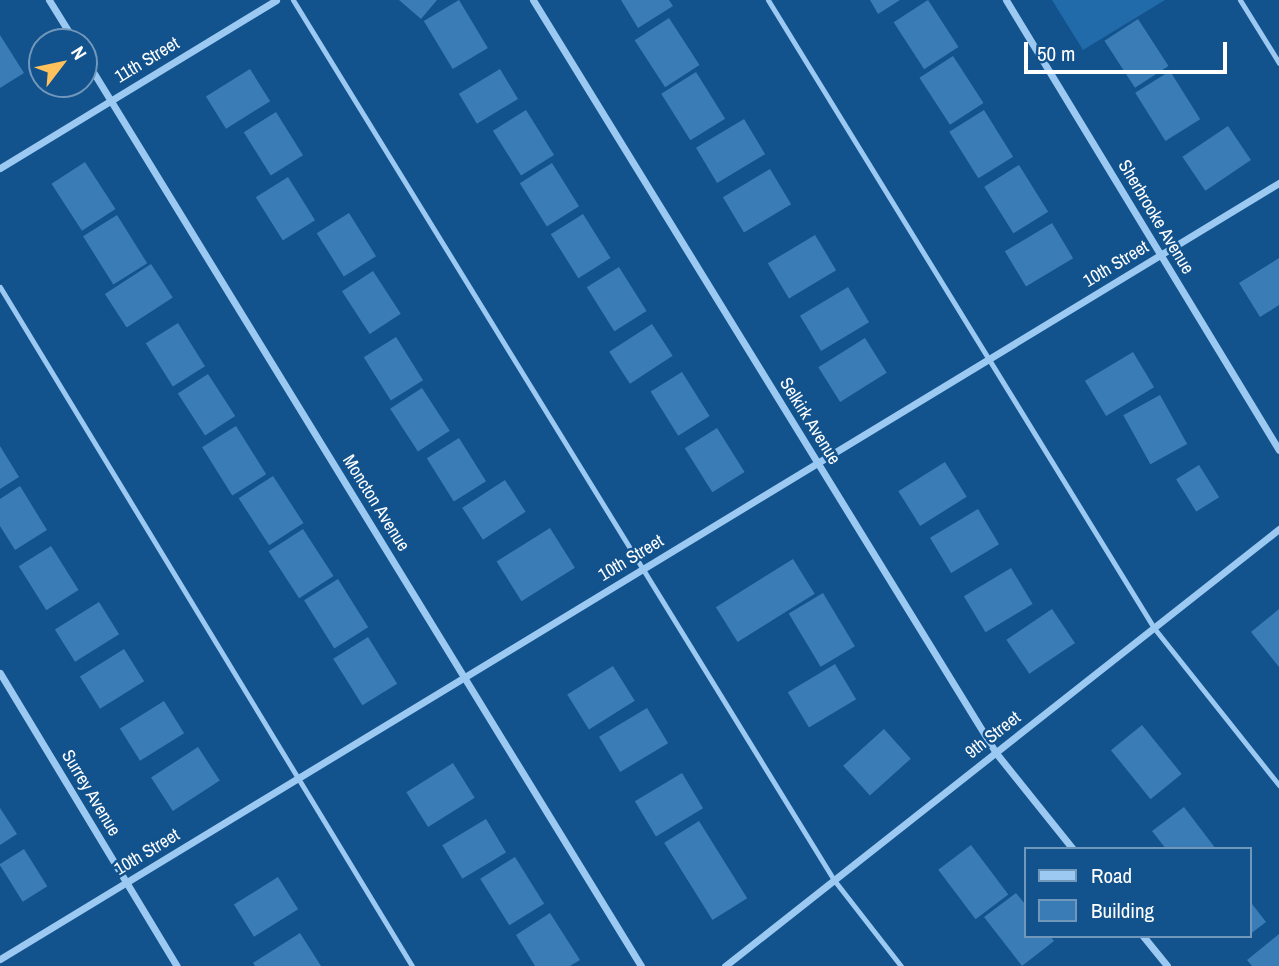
<!DOCTYPE html>
<style>
body{margin:0}
#map{position:relative;width:1279px;height:966px;overflow:hidden;background:#12528d;font-family:"Archivo Narrow",sans-serif}
div>[style]{position:absolute}
.green>*{inset:0;background:#216baa}
.building>*{inset:0;background:#3a7db6;transform-origin:0 0}
.service>*{height:5px;margin:-2.5px;padding:0 2.5px;transform-origin:2.5px;border-radius:2.5px;background:#9bc9f1}
.minor>*{height:7px;margin:-3.5px;padding:0 3.5px;transform-origin:3.5px;border-radius:3.5px;background:#9bc9f1}
span{translate:-50% -50%;white-space:nowrap;text-align:center;line-height:1.15;-webkit-text-stroke:5px #12528d;paint-order:stroke}
.street-label{font-size:18px;color:#fff}
.legend{position:absolute;left:1024px;top:847px;width:228px;height:91px;box-sizing:border-box;background:#12528d;border:2px solid #7197bb;margin:0;padding:9px 12px;list-style:none;font-size:21px;color:#fff}
.legend li{display:flex;align-items:center;gap:14px;height:35px}
.legend b{width:35px;border:2px solid #7197bb}
.north{position:absolute;left:28px;top:28px;width:70px;height:70px;box-sizing:border-box;background:#12528d;border:2px solid #7197bb;border-radius:50%;rotate:58deg;font-size:19px;font-weight:700;line-height:28px;text-align:center;color:#fff}
.north::after{content:'';display:block;margin:auto;width:24px;height:32px;background:#ffc15b;clip-path:polygon(50% 0,100% 100%,50% 72%,0 100%)}
.scale{position:absolute;left:1024px;top:42px;width:203px;height:32px;box-sizing:border-box;border:4px solid #fff;border-top:0;padding-left:9px;font-size:21px;line-height:24px;white-space:nowrap;color:#fff;-webkit-text-stroke:5px #12528d;paint-order:stroke}
</style>
<div id="map">
<div class="green">
<i style="clip-path:polygon(1052px 0,1165px 0,1083px 50px)"></i>
</div>
<div class="building">
<i style="clip-path:polygon(399px 0,437px 0,421px 19px)"></i>
<i style="left:459px;top:0;width:56px;height:41px;rotate:59deg"></i>
<i style="clip-path:polygon(621px 0,669px 0,673px 6px,638px 28px)"></i>
<i style="clip-path:polygon(870px 0,900px 0,878px 14px)"></i>
<i style="left:928px;top:0;width:56px;height:41px;rotate:57deg"></i>
<i style="left:669px;top:18px;width:56px;height:41px;rotate:57deg"></i>
<i style="left:1138px;top:19px;width:56px;height:40px;rotate:57deg"></i>
<i style="clip-path:polygon(0 35px,24px 73px,0 88px)"></i>
<i style="left:953px;top:56px;width:56px;height:40px;rotate:57deg"></i>
<i style="left:250px;top:69px;width:38px;height:52px;rotate:58deg"></i>
<i style="left:500px;top:69px;width:35px;height:48px;rotate:59deg"></i>
<i style="left:1170px;top:71px;width:57px;height:41px;rotate:58deg"></i>
<i style="left:696px;top:72px;width:55px;height:41px;rotate:58deg"></i>
<i style="left:526px;top:110px;width:53px;height:39px;rotate:58deg"></i>
<i style="left:984px;top:110px;width:55px;height:41px;rotate:58deg"></i>
<i style="left:276px;top:112px;width:51px;height:38px;rotate:58deg"></i>
<i style="left:744px;top:119px;width:41px;height:56px;rotate:59deg"></i>
<i style="left:1228px;top:126px;width:41px;height:55px;rotate:56deg"></i>
<i style="left:85px;top:162px;width:56px;height:40px;rotate:57deg"></i>
<i style="left:552px;top:163px;width:51px;height:38px;rotate:58deg"></i>
<i style="left:1019px;top:165px;width:55px;height:41px;rotate:58deg"></i>
<i style="left:770px;top:169px;width:41px;height:55px;rotate:59deg"></i>
<i style="left:288px;top:177px;width:51px;height:38px;rotate:58deg"></i>
<i style="left:349px;top:213px;width:51px;height:38px;rotate:58deg"></i>
<i style="left:583px;top:214px;width:52px;height:38px;rotate:58deg"></i>
<i style="left:117px;top:215px;width:57px;height:40px;rotate:58deg"></i>
<i style="left:1052px;top:223px;width:41px;height:55px;rotate:59deg"></i>
<i style="left:815px;top:235px;width:41px;height:55px;rotate:59deg"></i>
<i style="clip-path:polygon(1279px 258px,1279px 305px,1260px 317px,1239px 283px)"></i>
<i style="left:151px;top:264px;width:40px;height:55px;rotate:57deg"></i>
<i style="left:619px;top:267px;width:52px;height:38px;rotate:58deg"></i>
<i style="left:373px;top:271px;width:51px;height:37px;rotate:57deg"></i>
<i style="left:848px;top:287px;width:41px;height:56px;rotate:59deg"></i>
<i style="left:178px;top:323px;width:51px;height:38px;rotate:58deg"></i>
<i style="left:652px;top:324px;width:38px;height:51px;rotate:57deg"></i>
<i style="left:396px;top:337px;width:51px;height:38px;rotate:58deg"></i>
<i style="left:865px;top:338px;width:41px;height:55px;rotate:58deg"></i>
<i style="left:1133px;top:352px;width:41px;height:56px;rotate:59deg"></i>
<i style="left:682px;top:372px;width:52px;height:37px;rotate:58deg"></i>
<i style="left:208px;top:374px;width:50px;height:36px;rotate:57deg"></i>
<i style="left:422px;top:388px;width:51px;height:38px;rotate:57deg"></i>
<i style="left:1160px;top:395px;width:56px;height:42px;rotate:61deg"></i>
<i style="left:236px;top:426px;width:57px;height:40px;rotate:58deg"></i>
<i style="left:717px;top:428px;width:52px;height:38px;rotate:58deg"></i>
<i style="left:459px;top:438px;width:51px;height:38px;rotate:58deg"></i>
<i style="clip-path:polygon(0 446px,19px 477px,0 489px)"></i>
<i style="left:945px;top:462px;width:41px;height:55px;rotate:58deg"></i>
<i style="left:1199px;top:465px;width:38px;height:27px;rotate:58deg"></i>
<i style="left:273px;top:476px;width:56px;height:41px;rotate:57deg"></i>
<i style="left:505px;top:480px;width:38px;height:51px;rotate:57deg"></i>
<i style="clip-path:polygon(20px 486px,47px 530px,15px 550px,0 526px,0 499px)"></i>
<i style="left:978px;top:509px;width:41px;height:56px;rotate:59deg"></i>
<i style="left:550px;top:528px;width:47px;height:63px;rotate:58deg"></i>
<i style="left:303px;top:529px;width:56px;height:41px;rotate:57deg"></i>
<i style="left:51px;top:546px;width:52px;height:38px;rotate:58deg"></i>
<i style="left:793px;top:559px;width:41px;height:91px;rotate:58deg"></i>
<i style="left:1011px;top:568px;width:42px;height:55px;rotate:59deg"></i>
<i style="left:338px;top:579px;width:57px;height:40px;rotate:58deg"></i>
<i style="left:823px;top:593px;width:62px;height:40px;rotate:59deg"></i>
<i style="left:99px;top:602px;width:38px;height:52px;rotate:58deg"></i>
<i style="left:1052px;top:609px;width:41px;height:55px;rotate:56deg"></i>
<i style="clip-path:polygon(1279px 609px,1279px 667px,1251px 632px)"></i>
<i style="left:368px;top:637px;width:55px;height:41px;rotate:58deg"></i>
<i style="left:124px;top:649px;width:38px;height:52px;rotate:58deg"></i>
<i style="left:835px;top:664px;width:41px;height:55px;rotate:59deg"></i>
<i style="left:613px;top:666px;width:41px;height:54px;rotate:58deg"></i>
<i style="left:164px;top:701px;width:38px;height:52px;rotate:58deg"></i>
<i style="left:647px;top:708px;width:41px;height:56px;rotate:59deg"></i>
<i style="left:1142px;top:725px;width:63px;height:40px;rotate:51deg"></i>
<i style="left:884px;top:729px;width:40px;height:55px;rotate:48deg"></i>
<i style="left:198px;top:747px;width:40px;height:56px;rotate:57deg"></i>
<i style="left:453px;top:763px;width:41px;height:55px;rotate:58deg"></i>
<i style="left:682px;top:773px;width:41px;height:55px;rotate:59deg"></i>
<i style="clip-path:polygon(1184px 807px,1216px 849px,1166px 849px,1152px 831px)"></i>
<i style="clip-path:polygon(0 808px,17px 834px,0 845px)"></i>
<i style="left:486px;top:819px;width:39px;height:51px;rotate:59deg"></i>
<i style="left:699px;top:821px;width:91px;height:41px;rotate:58deg"></i>
<i style="left:971px;top:845px;width:62px;height:41px;rotate:53deg"></i>
<i style="left:24px;top:849px;width:44px;height:29px;rotate:58deg"></i>
<i style="left:515px;top:857px;width:55px;height:41px;rotate:58deg"></i>
<i style="left:278px;top:877px;width:38px;height:52px;rotate:58deg"></i>
<i style="clip-path:polygon(1016px 893px,1025px 904px,1025px 936px,1050px 936px,1054px 941px,1022px 966px,984px 917px)"></i>
<i style="clip-path:polygon(1249px 900px,1266px 922px,1249px 935px)"></i>
<i style="clip-path:polygon(550px 913px,580px 960px,570px 966px,535px 966px,516px 935px)"></i>
<i style="clip-path:polygon(300px 933px,321px 966px,255px 966px,253px 963px)"></i>
<i style="clip-path:polygon(1279px 934px,1279px 966px,1252px 966px,1247px 960px)"></i>
</div>
<div class="service">
<i style="left:293px;top:0;width:1033px;rotate:58.42deg"></i>
<i style="left:834px;top:880px;width:109px;rotate:52.1deg"></i>
<i style="left:768px;top:0;width:737px;rotate:58.42deg"></i>
<i style="left:1154px;top:628px;width:201px;rotate:51.5deg"></i>
<i style="left:1240px;top:0;width:74px;rotate:58.2deg"></i>
<i style="left:0;top:287px;width:794px;rotate:58.75deg"></i>
</div>
<div class="minor">
<i style="left:49px;top:0;width:49px;rotate:58.2deg"></i>
<i style="left:533px;top:0;width:884px;rotate:58.41deg"></i>
<i style="left:996px;top:753px;width:123px;rotate:51.3deg"></i>
<i style="left:1006px;top:0;width:526px;rotate:58.76deg"></i>
<i style="left:84px;top:57px;width:1066px;rotate:58.5deg"></i>
<i style="left:0;top:168px;width:323px;rotate:-31.3deg"></i>
<i style="left:0;top:673px;width:342px;rotate:58.9deg"></i>
<i style="left:1143px;top:936px;width:38px;rotate:51deg"></i>
<i style="left:0;top:959px;width:1496px;rotate:-31.25deg"></i>
<i style="left:725px;top:966px;width:706px;rotate:-38.27deg"></i>
</div>
<div class="street-label">
<span style="left:147px;top:60px;rotate:-31deg">11th Street</span>
<span style="left:1156px;top:217px;rotate:59deg">Sherbrooke Avenue</span>
<span style="left:1116px;top:264px;rotate:-31deg">10th Street</span>
<span style="left:810px;top:421px;rotate:58deg">Selkirk Avenue</span>
<span style="left:376px;top:503px;rotate:58deg">Moncton Avenue</span>
<span style="left:631px;top:558px;rotate:-31deg">10th Street</span>
<span style="left:993px;top:735px;rotate:-38deg">9th Street</span>
<span style="left:91px;top:793px;rotate:59deg">Surrey Avenue</span>
<span style="left:147px;top:852px;rotate:-31deg">10th Street</span>
</div>
<ul class="legend">
<li><b style="height:9px;background:#9bc9f1"></b>Road</li>
<li><b style="height:19px;background:#3a7db6"></b>Building</li>
</ul>
<div class="north">N</div>
<div class="scale">50 m</div>
</div>
